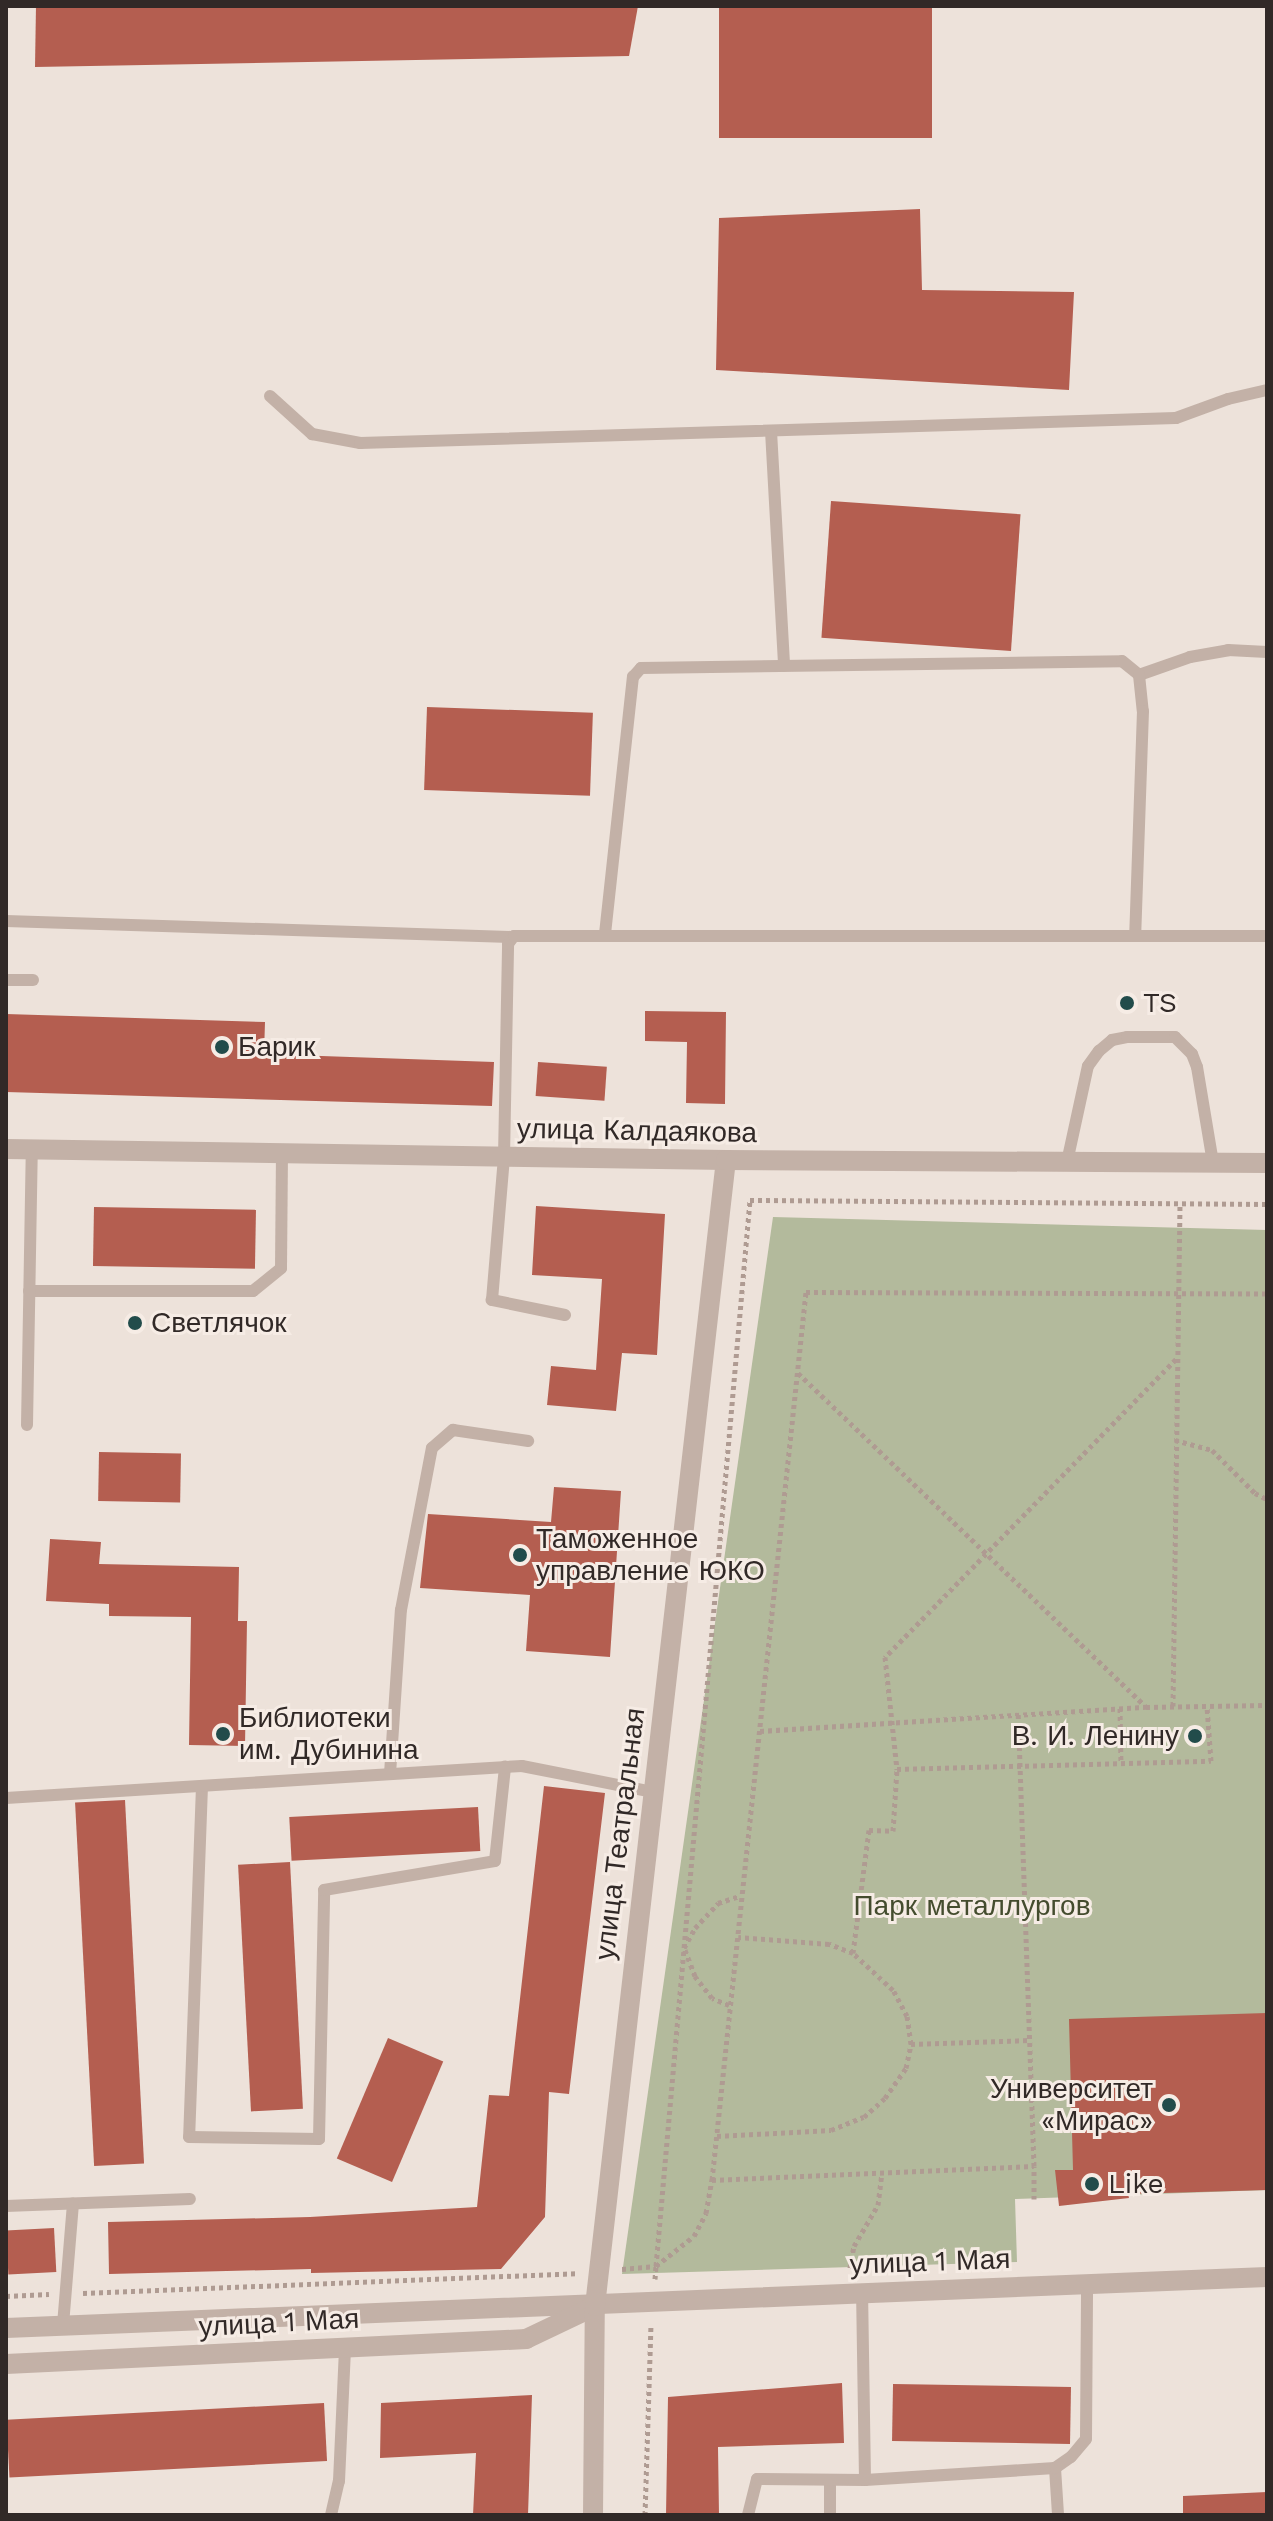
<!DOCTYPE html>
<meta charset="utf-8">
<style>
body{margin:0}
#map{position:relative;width:1273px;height:2521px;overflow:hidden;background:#ede2da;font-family:"Work Sans",sans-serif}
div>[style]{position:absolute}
.green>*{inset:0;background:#b3ba9c}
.building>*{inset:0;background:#b45e50;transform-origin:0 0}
.path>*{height:5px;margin-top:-2.5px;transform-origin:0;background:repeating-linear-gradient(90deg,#af9b92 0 4px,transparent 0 8px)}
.service>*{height:12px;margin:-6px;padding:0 6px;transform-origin:6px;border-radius:6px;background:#c3b1a7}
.minor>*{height:20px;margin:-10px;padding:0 10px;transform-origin:10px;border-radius:10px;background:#c3b1a7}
.tertiary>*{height:20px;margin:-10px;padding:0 10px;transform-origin:10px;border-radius:10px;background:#c3b1a7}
.dots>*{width:22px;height:22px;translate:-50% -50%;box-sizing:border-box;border:4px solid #f6ece5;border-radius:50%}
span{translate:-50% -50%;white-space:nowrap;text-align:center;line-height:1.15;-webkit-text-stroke:6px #f6ece5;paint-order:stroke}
.poi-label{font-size:28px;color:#312927}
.left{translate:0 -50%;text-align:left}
.right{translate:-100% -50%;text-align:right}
.street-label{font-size:28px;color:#312927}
.park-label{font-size:28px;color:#444c2e}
.frame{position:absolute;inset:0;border:8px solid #312927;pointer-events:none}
</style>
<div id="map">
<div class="green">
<i style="clip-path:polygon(773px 1217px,1267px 1230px,1267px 2190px,1015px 2199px,1017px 2262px,622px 2274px)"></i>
</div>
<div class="building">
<i style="clip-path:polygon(36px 6px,638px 6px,629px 56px,35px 67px)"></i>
<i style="left:719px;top:6px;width:213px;height:132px"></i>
<i style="clip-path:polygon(920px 209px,922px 290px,1074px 292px,1069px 390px,716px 370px,719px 218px)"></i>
<i style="left:831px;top:501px;width:190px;height:137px;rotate:4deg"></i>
<i style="left:427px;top:707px;width:166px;height:83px;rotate:2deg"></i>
<i style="clip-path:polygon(645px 1011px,726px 1012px,725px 1104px,686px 1103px,687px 1042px,645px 1041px)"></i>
<i style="clip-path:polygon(6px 1014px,265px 1022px,264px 1054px,494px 1062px,492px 1106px,6px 1092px)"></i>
<i style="left:538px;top:1062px;width:69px;height:34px;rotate:4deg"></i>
<i style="clip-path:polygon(536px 1206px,665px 1214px,657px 1355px,622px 1353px,616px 1411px,547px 1405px,551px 1366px,596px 1370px,602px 1279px,532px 1275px)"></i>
<i style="left:94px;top:1207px;width:162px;height:59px;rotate:1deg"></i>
<i style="left:99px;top:1452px;width:82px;height:49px;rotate:1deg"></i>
<i style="clip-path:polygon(554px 1487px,621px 1491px,610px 1657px,526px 1651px,530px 1595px,420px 1588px,428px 1514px,551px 1522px)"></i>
<i style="clip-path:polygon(50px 1539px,101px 1542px,99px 1564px,239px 1567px,238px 1621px,247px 1621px,245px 1746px,189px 1745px,191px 1617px,109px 1616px,109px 1604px,46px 1601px)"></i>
<i style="clip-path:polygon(544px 1786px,605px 1793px,569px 2094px,549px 2092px,545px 2217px,501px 2269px,311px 2273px,311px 2269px,109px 2274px,108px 2222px,310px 2217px,477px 2207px,489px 2095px,509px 2096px)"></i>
<i style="left:125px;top:1800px;width:364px;height:50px;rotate:87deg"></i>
<i style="left:478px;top:1807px;width:44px;height:189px;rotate:87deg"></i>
<i style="left:290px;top:1862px;width:247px;height:52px;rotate:87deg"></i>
<i style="clip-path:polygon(1267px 2013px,1267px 2190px,1128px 2194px,1129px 2198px,1059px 2206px,1055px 2170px,1073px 2170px,1069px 2019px)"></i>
<i style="left:388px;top:2038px;width:60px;height:131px;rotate:23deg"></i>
<i style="left:54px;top:2228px;width:44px;height:48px;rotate:87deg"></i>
<i style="clip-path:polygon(842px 2383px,844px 2443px,718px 2447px,719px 2515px,666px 2515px,668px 2397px)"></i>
<i style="left:1071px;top:2387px;width:57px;height:178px;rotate:91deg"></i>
<i style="clip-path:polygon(532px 2395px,528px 2515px,473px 2515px,476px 2453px,380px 2458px,381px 2403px)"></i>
<i style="left:324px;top:2403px;width:58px;height:318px;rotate:87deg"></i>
<i style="clip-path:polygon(1267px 2492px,1267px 2515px,1183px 2515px,1183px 2496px)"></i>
</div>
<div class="path">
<i style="left:1176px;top:1359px;width:417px;rotate:134.3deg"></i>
<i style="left:885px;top:1657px;width:113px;rotate:83.9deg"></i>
<i style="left:897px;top:1769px;width:314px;rotate:-1.5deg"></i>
<i style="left:1211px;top:1761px;width:55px;rotate:-94.2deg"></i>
<i style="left:798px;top:1373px;width:481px;rotate:43.8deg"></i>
<i style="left:1175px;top:1440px;width:38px;rotate:15deg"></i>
<i style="left:1212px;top:1450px;width:61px;rotate:45deg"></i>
<i style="left:1255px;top:1493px;width:13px;rotate:27deg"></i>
<i style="left:1173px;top:1706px;width:503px;rotate:-89.2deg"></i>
<i style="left:1120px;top:1708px;width:55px;rotate:89deg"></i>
<i style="left:760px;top:1731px;width:387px;rotate:-3.6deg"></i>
<i style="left:1146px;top:1707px;width:121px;rotate:-0.9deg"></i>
<i style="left:853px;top:1953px;width:124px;rotate:-82.6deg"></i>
<i style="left:869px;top:1830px;width:24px;rotate:2deg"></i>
<i style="left:893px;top:1831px;width:62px;rotate:-86.3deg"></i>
<i style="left:729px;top:2005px;width:18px;rotate:-158deg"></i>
<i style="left:712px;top:1998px;width:28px;rotate:-128deg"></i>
<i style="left:695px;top:1976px;width:30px;rotate:-111deg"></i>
<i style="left:684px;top:1948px;width:23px;rotate:-61deg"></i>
<i style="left:695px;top:1928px;width:34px;rotate:-47deg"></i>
<i style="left:718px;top:1903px;width:23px;rotate:-18deg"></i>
<i style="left:911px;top:2044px;width:119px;rotate:-1.9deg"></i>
<i style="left:717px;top:2136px;width:114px;rotate:-3deg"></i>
<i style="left:831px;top:2130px;width:35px;rotate:-22deg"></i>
<i style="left:864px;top:2117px;width:28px;rotate:-42deg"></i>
<i style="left:885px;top:2098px;width:37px;rotate:-55deg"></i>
<i style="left:906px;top:2068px;width:25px;rotate:-78deg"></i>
<i style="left:911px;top:2044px;width:28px;rotate:-98deg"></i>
<i style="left:907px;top:2016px;width:30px;rotate:-118deg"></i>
<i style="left:893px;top:1990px;width:54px;rotate:-137.2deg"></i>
<i style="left:853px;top:1953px;width:26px;rotate:-159deg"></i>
<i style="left:829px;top:1944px;width:91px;rotate:-175.6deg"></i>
<i style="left:712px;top:2180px;width:322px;rotate:-2.5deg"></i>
<i style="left:1034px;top:2166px;width:452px;rotate:-92deg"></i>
<i style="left:1034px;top:2199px;width:33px;rotate:-90deg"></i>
<i style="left:850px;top:2268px;width:22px;rotate:-80deg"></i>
<i style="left:854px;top:2246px;width:48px;rotate:-59.7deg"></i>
<i style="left:878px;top:2205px;width:32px;rotate:-83deg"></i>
<i style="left:622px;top:2269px;width:34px;rotate:-5deg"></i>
<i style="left:656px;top:2266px;width:1070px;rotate:-84.96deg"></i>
<i style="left:750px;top:1200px;width:517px;rotate:0.44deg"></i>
<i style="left:655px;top:2279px;width:13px;rotate:-86deg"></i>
<i style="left:656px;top:2266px;width:48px;rotate:-38.3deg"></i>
<i style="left:694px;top:2236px;width:26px;rotate:-62deg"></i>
<i style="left:706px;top:2213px;width:34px;rotate:-80deg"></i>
<i style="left:712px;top:2180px;width:893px;rotate:-83.96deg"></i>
<i style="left:806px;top:1292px;width:461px;rotate:0.2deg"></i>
<i style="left:83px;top:2293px;width:494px;rotate:-2.3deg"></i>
<i style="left:6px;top:2296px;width:43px;rotate:-2.7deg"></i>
<i style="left:645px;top:2515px;width:190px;rotate:-88.2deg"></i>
</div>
<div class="service">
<i style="left:270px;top:396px;width:57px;rotate:42.1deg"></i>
<i style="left:312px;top:434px;width:49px;rotate:10.6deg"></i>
<i style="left:360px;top:443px;width:816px;rotate:-1.75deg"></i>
<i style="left:1176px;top:418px;width:55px;rotate:-20.1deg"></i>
<i style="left:1228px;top:399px;width:40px;rotate:-13deg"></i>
<i style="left:771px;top:431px;width:235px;rotate:86.8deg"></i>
<i style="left:1139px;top:675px;width:54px;rotate:-19.4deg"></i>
<i style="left:1190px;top:657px;width:39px;rotate:-10deg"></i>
<i style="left:1228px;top:650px;width:39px;rotate:3deg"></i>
<i style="left:6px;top:921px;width:505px;rotate:1.81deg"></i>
<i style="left:605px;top:934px;width:259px;rotate:-83.8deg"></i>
<i style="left:633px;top:677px;width:12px;rotate:-48deg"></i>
<i style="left:641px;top:668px;width:481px;rotate:-0.8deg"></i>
<i style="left:1122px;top:661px;width:22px;rotate:39deg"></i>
<i style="left:1139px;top:675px;width:36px;rotate:84deg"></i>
<i style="left:1143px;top:711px;width:224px;rotate:92deg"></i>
<i style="left:6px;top:980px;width:27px"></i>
<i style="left:1067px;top:1162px;width:98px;rotate:-77.7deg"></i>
<i style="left:1088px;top:1066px;width:19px;rotate:-54deg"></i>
<i style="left:1099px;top:1051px;width:17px;rotate:-40deg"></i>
<i style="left:1112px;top:1040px;width:15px;rotate:-11deg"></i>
<i style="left:1127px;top:1037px;width:48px"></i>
<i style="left:1175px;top:1037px;width:24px;rotate:45deg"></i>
<i style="left:1192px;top:1054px;width:14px;rotate:69deg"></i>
<i style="left:1197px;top:1067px;width:97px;rotate:80.5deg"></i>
<i style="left:29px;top:1291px;width:224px"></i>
<i style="left:253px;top:1291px;width:36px;rotate:-39deg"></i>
<i style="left:281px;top:1268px;width:115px;rotate:-89.5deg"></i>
<i style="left:565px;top:1315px;width:75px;rotate:-168.4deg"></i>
<i style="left:492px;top:1300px;width:144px;rotate:-85.2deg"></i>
<i style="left:504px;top:1157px;width:213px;rotate:-88.9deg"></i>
<i style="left:508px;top:944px;width:10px;rotate:-53deg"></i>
<i style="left:514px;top:936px;width:753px"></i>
<i style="left:27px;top:1425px;width:276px;rotate:-89deg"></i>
<i style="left:390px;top:1774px;width:164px;rotate:-86.2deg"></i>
<i style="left:401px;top:1610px;width:165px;rotate:-79.2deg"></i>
<i style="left:432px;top:1448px;width:28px;rotate:-41deg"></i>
<i style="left:453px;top:1430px;width:76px;rotate:8.3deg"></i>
<i style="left:202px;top:1786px;width:351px;rotate:92.1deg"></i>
<i style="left:189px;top:2137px;width:130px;rotate:0.9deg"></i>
<i style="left:319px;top:2139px;width:249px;rotate:-88.8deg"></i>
<i style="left:324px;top:1890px;width:173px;rotate:-9.6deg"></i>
<i style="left:495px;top:1861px;width:95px;rotate:-83.9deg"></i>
<i style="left:6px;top:1798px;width:517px;rotate:-3.55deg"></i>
<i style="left:522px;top:1766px;width:134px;rotate:11.2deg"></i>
<i style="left:6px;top:2206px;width:184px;rotate:-2.2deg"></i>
<i style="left:63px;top:2325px;width:122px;rotate:-85.3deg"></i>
<i style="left:1055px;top:2468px;width:47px;rotate:86.3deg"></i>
<i style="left:830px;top:2480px;width:35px;rotate:90deg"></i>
<i style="left:865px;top:2480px;width:190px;rotate:-3.6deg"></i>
<i style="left:1055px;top:2468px;width:19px;rotate:-35deg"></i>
<i style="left:1071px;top:2457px;width:23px;rotate:-50deg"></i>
<i style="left:1086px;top:2439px;width:154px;rotate:-89.6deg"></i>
<i style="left:331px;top:2515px;width:35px;rotate:-77deg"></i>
<i style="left:339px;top:2481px;width:133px;rotate:-87.4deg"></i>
<i style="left:748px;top:2515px;width:37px;rotate:-76deg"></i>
<i style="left:757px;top:2479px;width:108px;rotate:0.5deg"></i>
<i style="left:865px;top:2480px;width:189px;rotate:-90.9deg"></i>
</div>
<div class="minor">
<i style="left:6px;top:2328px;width:1262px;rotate:-2.32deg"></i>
<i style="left:6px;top:2364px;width:521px;rotate:-2.75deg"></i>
<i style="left:526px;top:2339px;width:68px;rotate:-25.4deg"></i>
<i style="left:593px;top:2515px;width:209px;rotate:-89.5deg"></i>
<i style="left:595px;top:2306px;width:1153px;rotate:-83.48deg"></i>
</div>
<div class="tertiary">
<i style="left:6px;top:1149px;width:720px;rotate:0.88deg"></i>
<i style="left:726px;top:1160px;width:541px;rotate:0.32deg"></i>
</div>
<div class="dots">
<i style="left:1127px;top:1003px;background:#224c4b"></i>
<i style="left:222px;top:1047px;background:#224c4b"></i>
<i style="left:135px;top:1323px;background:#224c4b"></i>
<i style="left:520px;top:1555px;background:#224c4b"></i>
<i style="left:223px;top:1734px;background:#224c4b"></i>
<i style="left:1195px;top:1736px;background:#224c4b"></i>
<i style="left:1169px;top:2105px;background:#224c4b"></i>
<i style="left:1092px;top:2184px;background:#224c4b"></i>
</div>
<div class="poi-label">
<span class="left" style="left:1143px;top:1003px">TS</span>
<span class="left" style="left:238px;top:1047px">Барик</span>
<span class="left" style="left:151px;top:1323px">Светлячок</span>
<span class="left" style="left:536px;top:1555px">Таможенное<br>управление ЮКО</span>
<span class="left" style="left:239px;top:1734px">Библиотеки<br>им. Дубинина</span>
<span class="right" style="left:1179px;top:1736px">В. И. Ленину</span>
<span class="right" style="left:1153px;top:2105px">Университет<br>«Мирас»</span>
<span class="left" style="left:1108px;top:2184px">Like</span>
</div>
<div class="street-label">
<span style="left:637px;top:1131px;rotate:1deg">улица Калдаякова</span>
<span style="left:620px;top:1834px;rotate:-83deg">улица Театральная</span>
<span style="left:930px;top:2262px;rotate:-2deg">улица 1 Мая</span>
<span style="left:279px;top:2323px;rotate:-3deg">улица 1 Мая</span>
</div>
<div class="park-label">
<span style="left:972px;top:1906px">Парк металлургов</span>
</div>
<div class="frame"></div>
</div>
